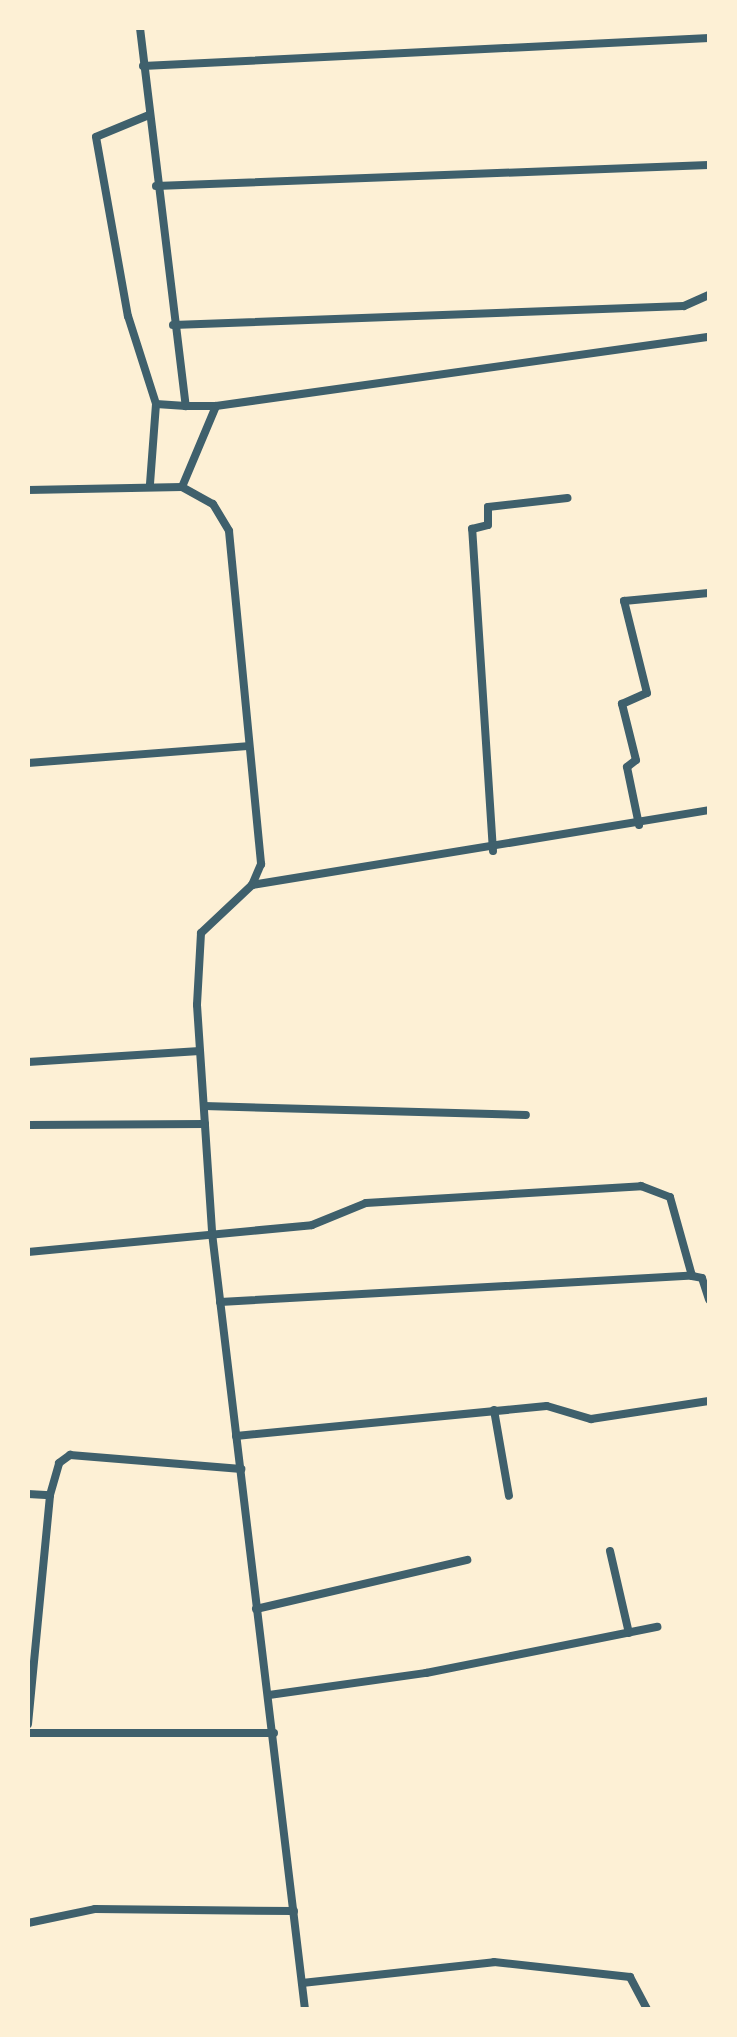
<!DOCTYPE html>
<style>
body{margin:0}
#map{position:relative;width:737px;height:2037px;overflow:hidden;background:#fdf0d5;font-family:"Roboto Condensed",sans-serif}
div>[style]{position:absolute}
.minor>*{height:8px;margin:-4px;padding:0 4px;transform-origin:4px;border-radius:4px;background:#3f606c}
span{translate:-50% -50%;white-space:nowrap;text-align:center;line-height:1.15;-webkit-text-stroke:8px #fdf0d5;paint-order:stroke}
.frame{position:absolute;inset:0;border:30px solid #fdf0d5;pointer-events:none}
</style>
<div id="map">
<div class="minor">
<i style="left:140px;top:28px;width:381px;rotate:83.1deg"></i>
<i style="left:186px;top:406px;width:30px;rotate:-176deg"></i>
<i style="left:156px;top:404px;width:80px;rotate:94.3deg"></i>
<i style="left:143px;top:66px;width:567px;rotate:-2.83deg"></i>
<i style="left:149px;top:115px;width:57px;rotate:157.5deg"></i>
<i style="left:96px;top:137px;width:182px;rotate:79.9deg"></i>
<i style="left:128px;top:316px;width:92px;rotate:72.3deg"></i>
<i style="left:156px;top:186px;width:553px;rotate:-2.17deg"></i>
<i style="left:173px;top:325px;width:511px;rotate:-2.13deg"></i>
<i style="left:684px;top:306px;width:27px;rotate:-24deg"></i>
<i style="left:216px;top:406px;width:498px;rotate:-8deg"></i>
<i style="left:182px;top:487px;width:88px;rotate:-67.2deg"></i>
<i style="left:216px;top:406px;width:30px;rotate:180deg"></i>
<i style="left:28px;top:490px;width:154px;rotate:-1.1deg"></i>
<i style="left:182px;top:487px;width:35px;rotate:29deg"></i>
<i style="left:213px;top:504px;width:31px;rotate:59deg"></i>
<i style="left:229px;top:531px;width:335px;rotate:84.5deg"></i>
<i style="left:261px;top:864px;width:23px;rotate:113deg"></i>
<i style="left:252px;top:885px;width:70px;rotate:136.7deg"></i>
<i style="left:201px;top:933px;width:72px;rotate:93.2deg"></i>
<i style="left:197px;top:1005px;width:228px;rotate:86.2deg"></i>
<i style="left:212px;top:1233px;width:782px;rotate:83.17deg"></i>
<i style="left:28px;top:763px;width:220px;rotate:-4.4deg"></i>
<i style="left:639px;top:825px;width:59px;rotate:-101.7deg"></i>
<i style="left:627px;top:767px;width:11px;rotate:-38deg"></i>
<i style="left:636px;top:760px;width:58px;rotate:-104deg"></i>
<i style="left:622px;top:704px;width:27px;rotate:-24deg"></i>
<i style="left:647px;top:693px;width:95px;rotate:-104deg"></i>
<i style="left:624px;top:601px;width:85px;rotate:-5.4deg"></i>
<i style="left:493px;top:851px;width:323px;rotate:-93.7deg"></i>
<i style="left:472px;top:529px;width:16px;rotate:-14deg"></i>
<i style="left:488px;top:525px;width:18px;rotate:-90deg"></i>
<i style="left:488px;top:507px;width:80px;rotate:-6.5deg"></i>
<i style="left:252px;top:885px;width:463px;rotate:-9.3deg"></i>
<i style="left:28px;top:1062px;width:172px;rotate:-3.7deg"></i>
<i style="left:204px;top:1106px;width:322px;rotate:1.6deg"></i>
<i style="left:28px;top:1125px;width:177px;rotate:-0.3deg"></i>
<i style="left:28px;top:1252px;width:285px;rotate:-5.4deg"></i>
<i style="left:312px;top:1225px;width:58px;rotate:-22.2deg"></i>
<i style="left:366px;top:1203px;width:276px;rotate:-3.5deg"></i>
<i style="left:641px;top:1186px;width:31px;rotate:21deg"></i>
<i style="left:670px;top:1197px;width:82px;rotate:74.4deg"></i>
<i style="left:220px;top:1302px;width:473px;rotate:-3.2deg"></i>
<i style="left:692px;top:1276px;width:10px;rotate:11deg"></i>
<i style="left:702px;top:1278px;width:23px;rotate:72deg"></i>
<i style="left:494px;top:1410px;width:87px;rotate:80.1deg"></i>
<i style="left:236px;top:1436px;width:312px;rotate:-5.5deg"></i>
<i style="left:547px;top:1406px;width:46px;rotate:16.5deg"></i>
<i style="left:591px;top:1419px;width:119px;rotate:-8.7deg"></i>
<i style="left:28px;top:1494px;width:22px;rotate:3deg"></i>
<i style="left:50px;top:1495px;width:33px;rotate:-74deg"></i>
<i style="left:59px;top:1463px;width:14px;rotate:-36deg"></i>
<i style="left:70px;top:1455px;width:172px;rotate:4.7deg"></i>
<i style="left:610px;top:1551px;width:84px;rotate:77deg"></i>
<i style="left:256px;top:1609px;width:217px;rotate:-13.1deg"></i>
<i style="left:269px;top:1695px;width:159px;rotate:-8deg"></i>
<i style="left:426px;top:1673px;width:236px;rotate:-11.3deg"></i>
<i style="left:28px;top:1724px;width:230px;rotate:-84.5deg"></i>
<i style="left:28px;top:1733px;width:246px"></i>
<i style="left:28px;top:1923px;width:68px;rotate:-11.8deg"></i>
<i style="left:95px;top:1909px;width:199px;rotate:0.6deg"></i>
<i style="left:302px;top:1983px;width:193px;rotate:-6.2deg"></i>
<i style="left:494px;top:1962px;width:137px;rotate:6.3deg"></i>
<i style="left:630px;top:1977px;width:36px;rotate:62deg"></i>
</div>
<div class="frame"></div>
</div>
